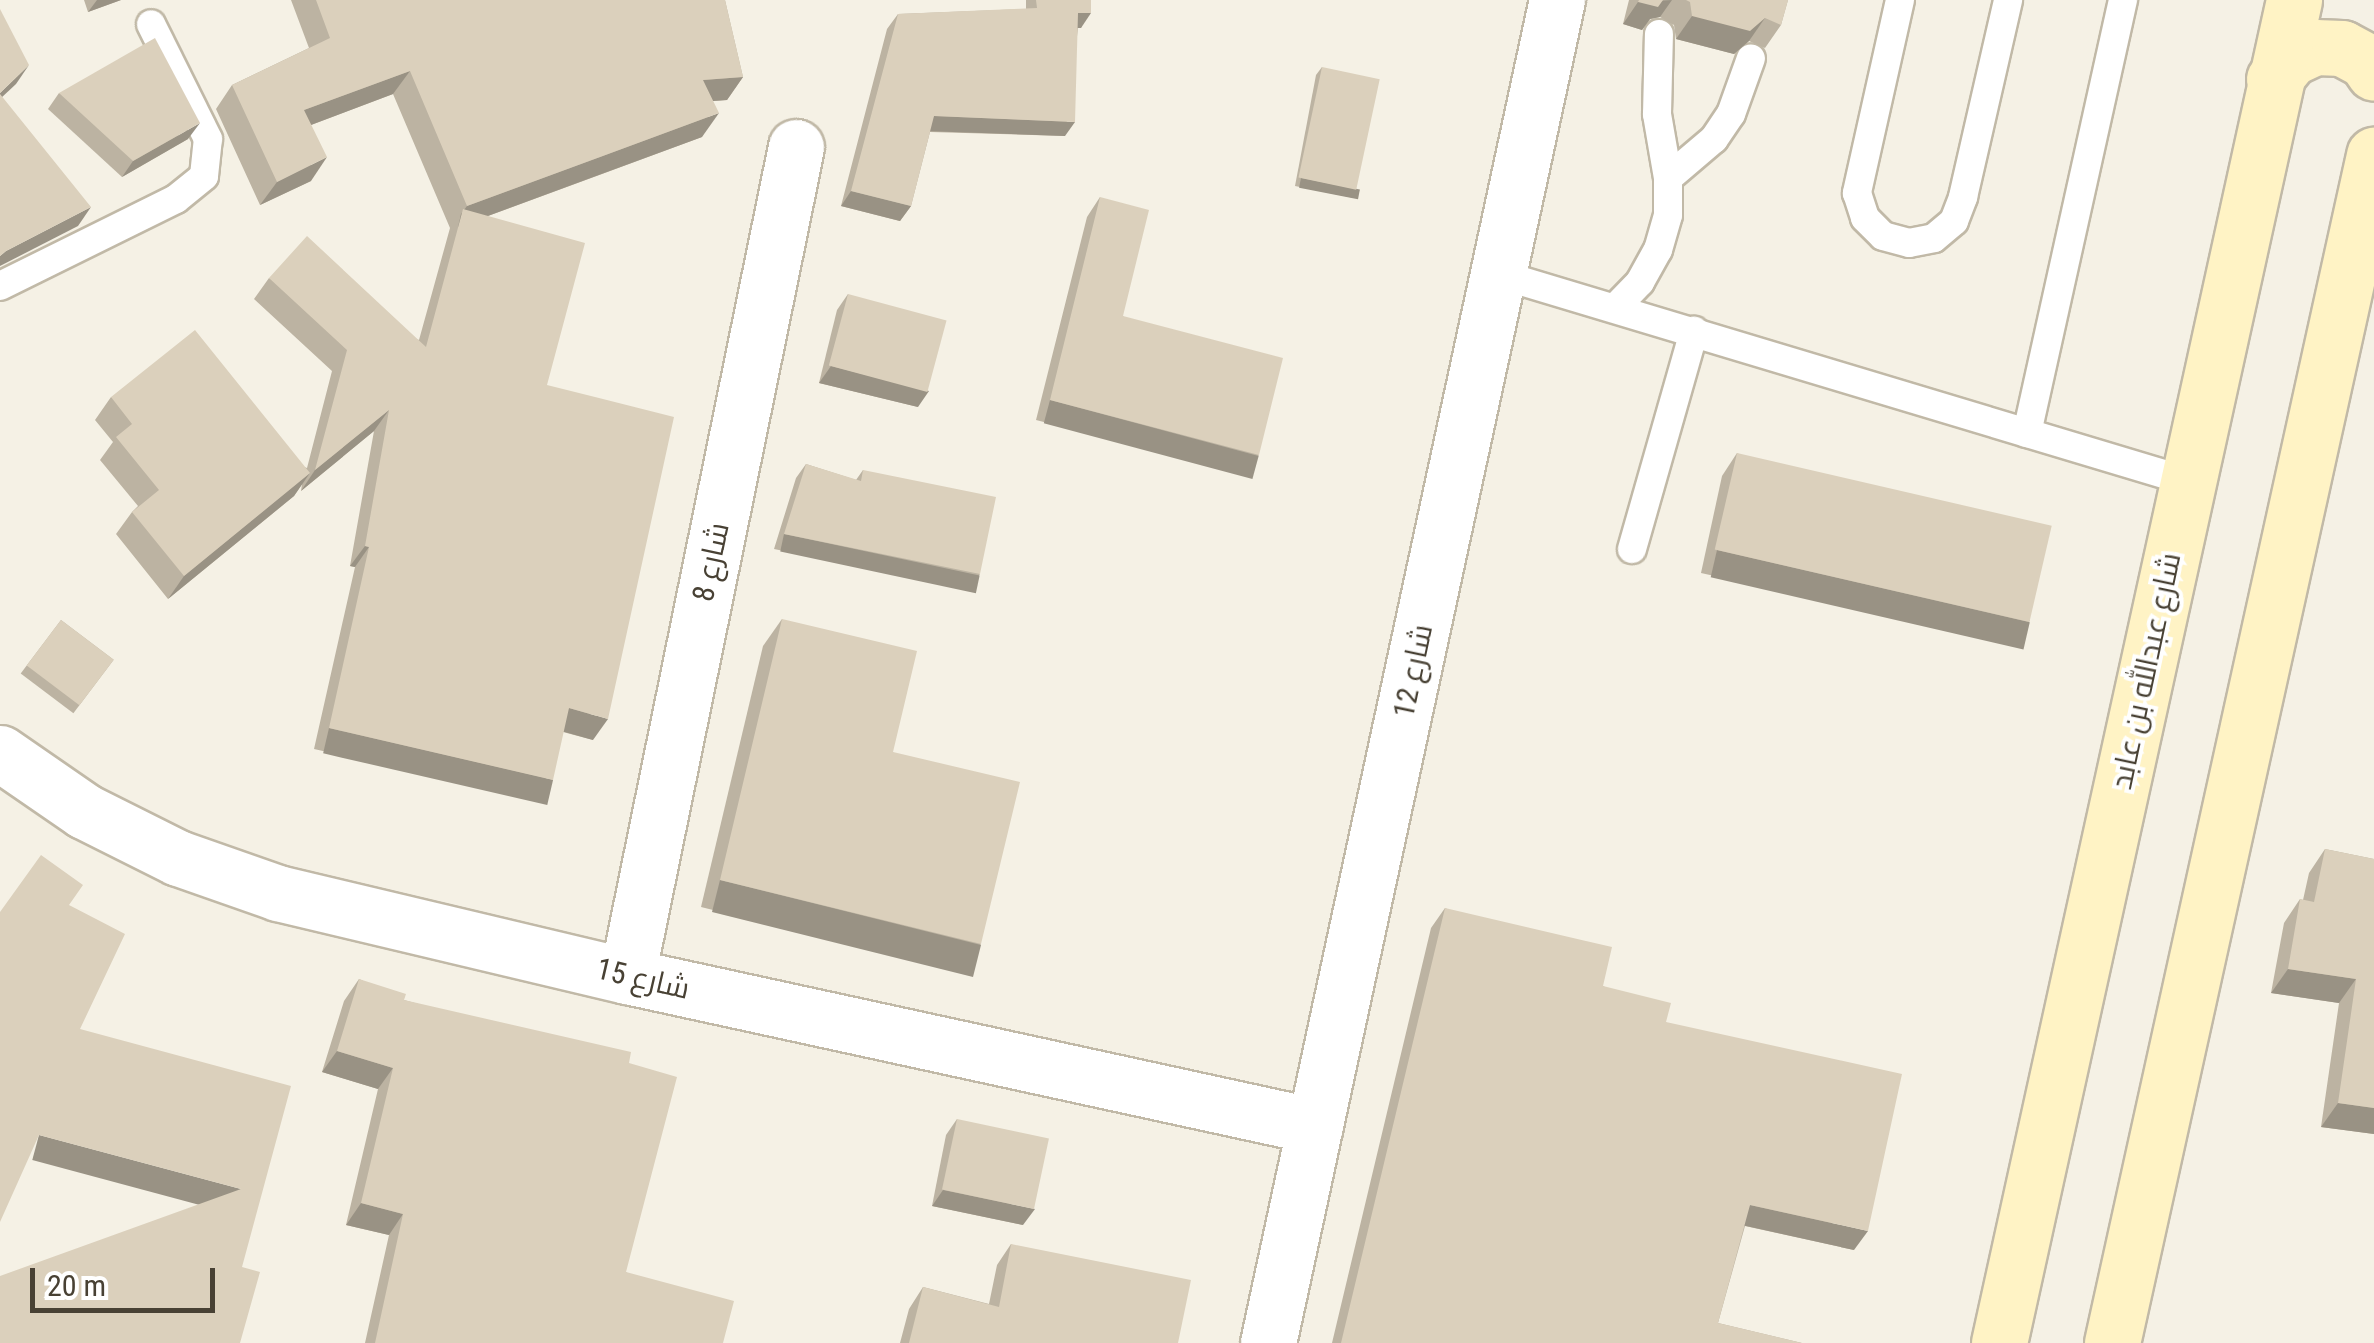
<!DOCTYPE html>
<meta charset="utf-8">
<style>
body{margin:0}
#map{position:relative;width:2374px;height:1343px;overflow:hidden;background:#f5f1e5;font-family:"Roboto Condensed",Cairo,sans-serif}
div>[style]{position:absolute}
.roads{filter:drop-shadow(2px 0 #c1b9a7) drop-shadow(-2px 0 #c1b9a7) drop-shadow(0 2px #c1b9a7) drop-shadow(0 -2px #c1b9a7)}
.lane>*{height:28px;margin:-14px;padding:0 14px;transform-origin:14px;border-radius:14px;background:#fff}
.street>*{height:55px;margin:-27.5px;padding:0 27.5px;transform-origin:27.5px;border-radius:27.5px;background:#fff}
.secondary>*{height:55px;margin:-27.5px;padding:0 27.5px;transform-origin:27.5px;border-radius:27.5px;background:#fff3c5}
.wall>*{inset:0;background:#bcb3a2;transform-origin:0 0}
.shaded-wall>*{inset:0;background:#999284;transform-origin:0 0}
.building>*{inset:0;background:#dbd0bc;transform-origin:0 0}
span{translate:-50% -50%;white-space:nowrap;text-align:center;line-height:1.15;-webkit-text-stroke:8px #fff;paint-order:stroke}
.street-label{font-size:30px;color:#484134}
.scale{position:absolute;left:30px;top:1268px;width:185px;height:45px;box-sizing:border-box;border:5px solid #484134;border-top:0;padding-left:12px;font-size:30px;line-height:35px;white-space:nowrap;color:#484134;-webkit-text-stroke:8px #fff;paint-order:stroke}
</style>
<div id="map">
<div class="roads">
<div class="lane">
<i style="left:1900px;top:0;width:198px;rotate:102.6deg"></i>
<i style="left:1857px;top:193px;width:26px;rotate:72deg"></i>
<i style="left:1865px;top:218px;width:25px;rotate:45deg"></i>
<i style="left:1883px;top:236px;width:27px;rotate:15deg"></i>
<i style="left:1909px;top:243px;width:25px;rotate:-11deg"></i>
<i style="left:1934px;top:238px;width:26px;rotate:-40deg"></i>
<i style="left:1954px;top:221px;width:26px;rotate:-69deg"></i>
<i style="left:1963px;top:197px;width:202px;rotate:-77.1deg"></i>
<i style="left:1668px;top:178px;width:60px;rotate:-40.3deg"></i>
<i style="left:1714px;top:139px;width:30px;rotate:-56deg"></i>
<i style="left:1731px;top:114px;width:59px;rotate:-70.3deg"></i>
<i style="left:1498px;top:274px;width:719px;rotate:16.72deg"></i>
<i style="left:0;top:286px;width:196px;rotate:-26.3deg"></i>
<i style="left:176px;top:199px;width:36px;rotate:-39deg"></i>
<i style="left:204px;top:176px;width:37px;rotate:-84deg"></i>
<i style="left:208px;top:139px;width:128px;rotate:-116.4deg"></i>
<i style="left:1615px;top:308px;width:36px;rotate:-46deg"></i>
<i style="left:1640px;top:282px;width:37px;rotate:-61deg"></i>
<i style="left:1658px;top:250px;width:36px;rotate:-74deg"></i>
<i style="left:1668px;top:215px;width:37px;rotate:-90deg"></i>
<i style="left:1668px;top:178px;width:65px;rotate:-99.8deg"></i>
<i style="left:1657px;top:114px;width:80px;rotate:-88.6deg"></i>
<i style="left:2027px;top:433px;width:444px;rotate:-77.5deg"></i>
<i style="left:1632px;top:549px;width:227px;rotate:-74.1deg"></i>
</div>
<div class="street">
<i style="left:0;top:753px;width:102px;rotate:34.6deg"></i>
<i style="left:84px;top:811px;width:105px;rotate:26.6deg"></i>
<i style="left:178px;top:858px;width:106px;rotate:19.3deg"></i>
<i style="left:278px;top:893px;width:359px;rotate:13.4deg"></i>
<i style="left:627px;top:976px;width:704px;rotate:12.3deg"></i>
<i style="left:627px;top:976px;width:846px;rotate:-78.48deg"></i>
<i style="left:1268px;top:1343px;width:1374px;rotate:-77.86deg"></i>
</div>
<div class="secondary">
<i style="left:2274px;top:79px;width:27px;rotate:-51deg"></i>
<i style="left:2291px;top:58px;width:26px;rotate:-25deg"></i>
<i style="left:2315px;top:47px;width:27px;rotate:2deg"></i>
<i style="left:2342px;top:48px;width:27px;rotate:28deg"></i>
<i style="left:2366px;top:61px;width:14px;rotate:56deg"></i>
<i style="left:1999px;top:1343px;width:1375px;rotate:-77.61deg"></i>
<i style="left:2112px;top:1343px;width:1217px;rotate:-77.56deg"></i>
</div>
</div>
<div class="wall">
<i style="clip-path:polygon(84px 0,121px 0,88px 12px)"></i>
<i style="clip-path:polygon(291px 0,725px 0,743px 77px,727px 100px,713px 101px,702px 137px,488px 216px,547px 385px,593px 740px,563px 732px,538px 800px,314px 749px,355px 567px,350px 566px,374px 431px,301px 491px,302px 484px,294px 496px,168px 599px,116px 534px,132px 512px,138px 506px,100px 460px,113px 442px,95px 420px,111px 397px,307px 468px,332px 371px,254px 299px,269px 278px,419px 340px,450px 228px,393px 94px,311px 125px,311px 181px,260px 205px,216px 109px,232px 85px,309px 48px)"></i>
<i style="clip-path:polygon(1026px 0,1091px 0,1081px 28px,1078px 28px,1065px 136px,930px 132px,911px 206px,900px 221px,841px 206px,887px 29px,898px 14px,1026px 9px)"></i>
<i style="clip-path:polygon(1629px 0,1788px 0,1781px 25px,1765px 48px,1749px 41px,1734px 54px,1676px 39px,1674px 25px,1660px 17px,1650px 19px,1642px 30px,1623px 24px)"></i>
<i style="clip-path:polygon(1322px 67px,1354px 198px,1295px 186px,1316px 75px)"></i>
<i style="clip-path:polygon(59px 93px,188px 139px,122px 177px,48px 109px)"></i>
<i style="clip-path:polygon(1100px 197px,1123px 316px,1259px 455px,1245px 474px,1036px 420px,1087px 217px)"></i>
<i style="clip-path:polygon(848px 294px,918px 407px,819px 383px,837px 310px)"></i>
<i style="clip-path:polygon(1737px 453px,2030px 620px,2015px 643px,1701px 573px,1722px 476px)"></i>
<i style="clip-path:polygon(806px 464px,856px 480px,863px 470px,980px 574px,970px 589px,774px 549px,796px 478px)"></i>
<i style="clip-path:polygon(782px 619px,893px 752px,981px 944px,962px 972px,701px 907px,763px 646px)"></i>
<i style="left:61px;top:620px;width:66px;height:67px;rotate:37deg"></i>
<i style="clip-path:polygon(2325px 849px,2374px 859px,2374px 1134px,2321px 1127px,2339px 1003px,2271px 993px,2284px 923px,2300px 899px,2303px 900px,2309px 873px)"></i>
<i style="clip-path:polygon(1445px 908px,1603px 986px,1666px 1022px,1854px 1250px,1745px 1226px,1718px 1323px,1802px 1343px,1332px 1343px,1431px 928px)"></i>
<i style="clip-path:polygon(359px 979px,404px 1000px,629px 1063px,626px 1272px,723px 1343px,365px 1343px,389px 1235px,346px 1225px,378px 1089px,322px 1072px,344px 1001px)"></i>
<i style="clip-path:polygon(957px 1119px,1023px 1225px,932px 1206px,946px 1135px)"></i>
<i style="clip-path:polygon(1011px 1244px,1178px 1343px,900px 1343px,909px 1309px,923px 1287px,989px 1304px,997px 1265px)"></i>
</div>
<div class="shaded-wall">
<i style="clip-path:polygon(97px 0,121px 0,88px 12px)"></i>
<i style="clip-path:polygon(1672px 0,1660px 17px,1650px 19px,1642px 30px,1623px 24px,1638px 2px)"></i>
<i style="clip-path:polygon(1078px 13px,1091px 13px,1081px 28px,1067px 28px)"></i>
<i style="clip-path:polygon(1692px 16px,1765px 18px,1749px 41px,1734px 54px,1676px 39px)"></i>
<i style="clip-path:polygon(29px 65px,16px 84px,0 99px,0 93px)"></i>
<i style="clip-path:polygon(410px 71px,393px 94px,287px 134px,304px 110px)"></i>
<i style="clip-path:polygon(743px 77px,727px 100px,686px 103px,703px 80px)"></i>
<i style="clip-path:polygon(719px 113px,702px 137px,458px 227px,461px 214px,467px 206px)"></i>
<i style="clip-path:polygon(934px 116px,1075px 122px,1065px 136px,924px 131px)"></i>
<i style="clip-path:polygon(200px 123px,188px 139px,122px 177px,133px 161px)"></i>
<i style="clip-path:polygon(327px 157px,311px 181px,260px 205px,277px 182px)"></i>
<i style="left:1301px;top:178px;width:60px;height:10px;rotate:11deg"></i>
<i style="clip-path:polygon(851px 191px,911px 206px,900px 221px,841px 206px)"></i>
<i style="clip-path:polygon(91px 207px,78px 226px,0 266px,0 256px,6px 251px)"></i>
<i style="clip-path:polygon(831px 366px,929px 391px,918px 407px,819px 383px)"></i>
<i style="left:1050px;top:400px;width:216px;height:24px;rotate:15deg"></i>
<i style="clip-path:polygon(389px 410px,374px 431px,301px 491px,315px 470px)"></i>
<i style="clip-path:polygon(310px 473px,294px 496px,168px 599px,184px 576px)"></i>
<i style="left:784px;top:534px;width:200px;height:18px;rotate:12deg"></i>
<i style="clip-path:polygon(365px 546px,369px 547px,355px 567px,350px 566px)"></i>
<i style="left:1717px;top:550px;width:321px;height:28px;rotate:13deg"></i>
<i style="clip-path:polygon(569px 708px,608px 719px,593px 740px,554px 729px)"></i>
<i style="left:329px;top:728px;width:230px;height:26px;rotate:13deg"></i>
<i style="left:720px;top:880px;width:269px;height:33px;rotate:14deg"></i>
<i style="clip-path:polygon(2288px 969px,2356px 979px,2339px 1003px,2271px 993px)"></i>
<i style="clip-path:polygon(337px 1051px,393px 1068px,378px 1089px,322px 1072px)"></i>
<i style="clip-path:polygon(2338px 1103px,2374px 1108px,2374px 1134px,2321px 1127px)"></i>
<i style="left:39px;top:1135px;width:209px;height:26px;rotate:15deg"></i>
<i style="clip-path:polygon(943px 1190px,1035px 1209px,1023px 1225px,932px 1206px)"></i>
<i style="clip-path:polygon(361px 1203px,403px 1214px,389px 1235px,346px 1225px)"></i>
<i style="clip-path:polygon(1750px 1205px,1868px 1231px,1854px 1250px,1737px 1224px)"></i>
</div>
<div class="building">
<i style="clip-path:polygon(316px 0,725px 0,743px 77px,703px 80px,719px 113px,467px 206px,410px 71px,304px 110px,327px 157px,277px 182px,232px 85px,330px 38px)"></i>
<i style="clip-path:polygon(1036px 0,1091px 0,1091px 13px,1078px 13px,1075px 122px,934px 116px,911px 206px,851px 191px,898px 14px,1037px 8px)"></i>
<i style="clip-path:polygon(1639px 0,1663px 0,1658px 7px,1638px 2px)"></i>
<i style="clip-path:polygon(1686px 0,1788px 0,1781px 25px,1765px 18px,1750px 31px,1692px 16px,1690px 2px)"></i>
<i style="clip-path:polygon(0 9px,29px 65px,0 93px)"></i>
<i style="clip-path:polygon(155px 38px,200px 123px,133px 161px,59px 93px)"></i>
<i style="left:1322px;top:67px;width:59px;height:113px;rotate:12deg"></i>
<i style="clip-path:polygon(0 94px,91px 207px,6px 251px,0 256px)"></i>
<i style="clip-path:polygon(1100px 197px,1149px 210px,1123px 316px,1283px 358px,1259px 455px,1050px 400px)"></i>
<i style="clip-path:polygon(463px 209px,585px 243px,547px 385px,674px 417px,608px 719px,569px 708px,553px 780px,329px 728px,369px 547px,365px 546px,389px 410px,315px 470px,347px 350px,269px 278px,307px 236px,426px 347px)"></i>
<i style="left:848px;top:294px;width:102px;height:74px;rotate:15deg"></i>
<i style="clip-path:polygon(195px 330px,310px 473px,184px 576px,132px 512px,159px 490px,116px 437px,132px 424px,111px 397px)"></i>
<i style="left:1737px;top:453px;width:323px;height:99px;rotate:13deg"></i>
<i style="clip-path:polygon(806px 464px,861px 481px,863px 470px,996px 497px,980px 574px,784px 534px)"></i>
<i style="clip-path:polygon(782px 619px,917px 651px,893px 752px,1020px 782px,981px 944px,720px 880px)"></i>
<i style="left:61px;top:620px;width:66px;height:57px;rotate:37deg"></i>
<i style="clip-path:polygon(2325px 849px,2374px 859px,2374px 1108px,2338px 1103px,2356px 979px,2288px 969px,2300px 899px,2314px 902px)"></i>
<i style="clip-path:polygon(41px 855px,83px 885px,69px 905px,125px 934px,80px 1029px,291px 1086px,242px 1267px,260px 1272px,240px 1343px,0 1343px,0 1276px,241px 1189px,39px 1135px,0 1222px,0 912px)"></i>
<i style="clip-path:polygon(1445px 908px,1612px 947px,1603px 986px,1671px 1003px,1666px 1022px,1902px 1074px,1868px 1231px,1750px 1205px,1718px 1323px,1802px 1343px,1341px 1343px)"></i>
<i style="clip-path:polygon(359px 979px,406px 994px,404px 1000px,631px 1052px,629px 1063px,677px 1077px,626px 1272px,734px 1301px,723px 1343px,375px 1343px,403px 1214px,361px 1203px,393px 1068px,337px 1051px)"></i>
<i style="left:957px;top:1119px;width:94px;height:72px;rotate:12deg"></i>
<i style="clip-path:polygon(1011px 1244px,1191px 1280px,1178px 1343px,909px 1343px,923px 1287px,999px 1307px)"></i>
</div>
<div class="street-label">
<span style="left:711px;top:562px;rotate:-78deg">شارع 8</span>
<span style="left:1413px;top:671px;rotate:-78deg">شارع 12</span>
<span style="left:2146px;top:671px;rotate:-78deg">شارع عبدالله بن عابد</span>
<span style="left:643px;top:979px;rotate:13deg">شارع 15</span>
</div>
<div class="scale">20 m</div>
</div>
